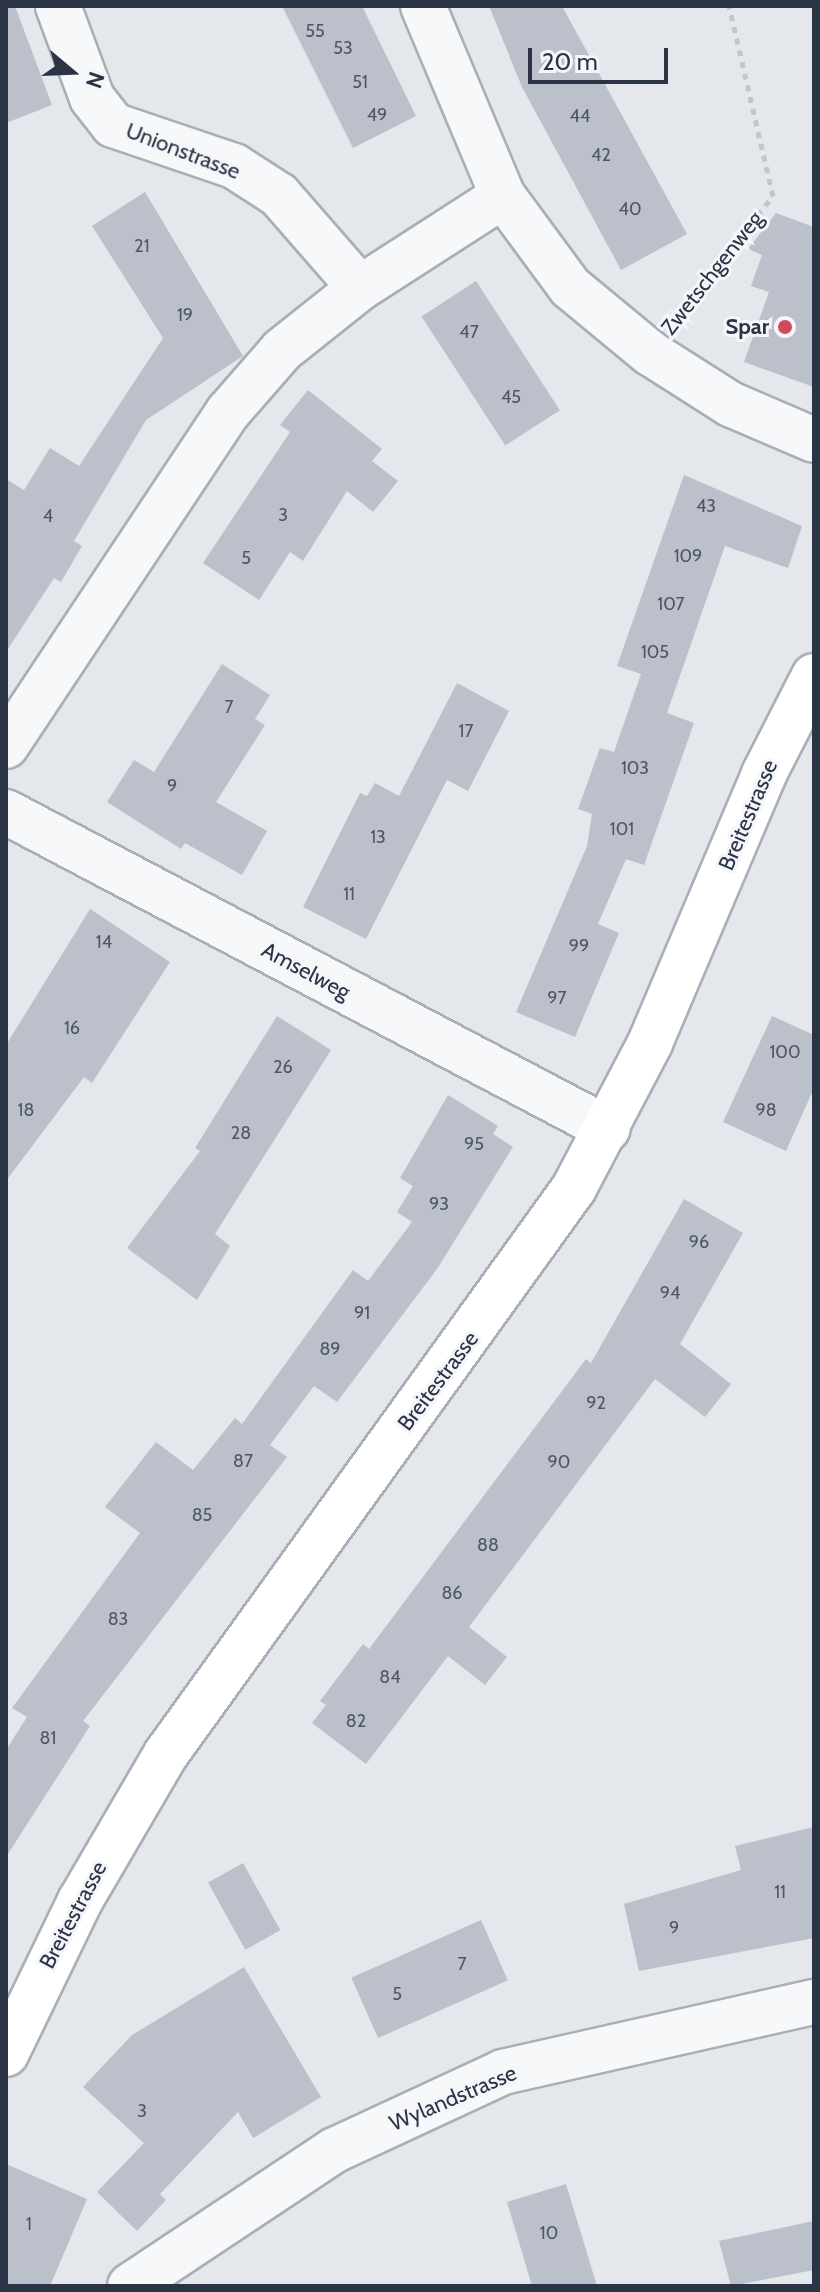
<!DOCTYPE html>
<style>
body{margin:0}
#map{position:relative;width:820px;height:2292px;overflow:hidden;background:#e4e7ec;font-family:Cabin,sans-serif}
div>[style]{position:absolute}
.building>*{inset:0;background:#bbc0ca;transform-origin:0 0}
.path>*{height:5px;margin-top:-2.5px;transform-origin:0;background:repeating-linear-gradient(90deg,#c2c5cb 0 6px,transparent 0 12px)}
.roads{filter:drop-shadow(2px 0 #a9aeb7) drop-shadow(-2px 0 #a9aeb7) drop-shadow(0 2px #a9aeb7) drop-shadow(0 -2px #a9aeb7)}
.minor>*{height:44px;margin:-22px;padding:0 22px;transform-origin:22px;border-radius:22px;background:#f7f8fa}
.major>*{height:44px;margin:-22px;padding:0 22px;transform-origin:22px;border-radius:22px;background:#fff}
.dots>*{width:22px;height:22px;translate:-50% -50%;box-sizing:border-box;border:4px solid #f4f6f9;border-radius:50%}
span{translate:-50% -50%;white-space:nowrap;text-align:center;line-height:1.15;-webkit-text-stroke:6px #f4f6f9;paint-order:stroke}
.number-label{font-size:18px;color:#4f5766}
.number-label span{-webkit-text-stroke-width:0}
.street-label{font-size:22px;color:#2b3445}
.poi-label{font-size:22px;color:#2b3445;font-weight:700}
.right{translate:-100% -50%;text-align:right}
.frame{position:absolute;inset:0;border:8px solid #2b3445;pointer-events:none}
.north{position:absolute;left:32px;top:32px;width:80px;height:80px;-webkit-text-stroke:6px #f4f6f9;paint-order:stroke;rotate:109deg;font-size:22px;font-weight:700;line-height:32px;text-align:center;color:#2b3445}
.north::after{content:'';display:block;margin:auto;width:28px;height:36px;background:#2b3445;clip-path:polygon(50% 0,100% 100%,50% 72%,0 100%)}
.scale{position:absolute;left:528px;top:48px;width:140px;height:36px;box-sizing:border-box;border:4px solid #2b3445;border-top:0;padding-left:10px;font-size:24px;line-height:28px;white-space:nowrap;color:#2b3445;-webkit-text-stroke:6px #f4f6f9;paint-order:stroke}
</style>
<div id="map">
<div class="building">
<i style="clip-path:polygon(6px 6px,15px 6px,52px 105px,6px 123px)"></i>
<i style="clip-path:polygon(282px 6px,362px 6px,416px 116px,353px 148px)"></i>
<i style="clip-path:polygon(489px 6px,562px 6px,687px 234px,621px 270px,522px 87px)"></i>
<i style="clip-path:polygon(145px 192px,243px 356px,146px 420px,74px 541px,82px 546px,61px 582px,54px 578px,6px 652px,6px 479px,24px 490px,50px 448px,79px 466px,163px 338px,92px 226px)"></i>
<i style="clip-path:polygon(776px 213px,814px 227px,814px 387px,744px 362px,769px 292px,751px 286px,762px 255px,748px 249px)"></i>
<i style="left:476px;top:281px;width:154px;height:65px;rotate:57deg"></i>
<i style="clip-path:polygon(308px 390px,382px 449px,372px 461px,398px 481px,373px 512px,347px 491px,303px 561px,290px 552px,259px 600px,203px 563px,290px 432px,280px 425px)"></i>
<i style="clip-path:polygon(684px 475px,802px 526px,788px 568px,725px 546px,667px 713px,694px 723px,644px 865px,626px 859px,598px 924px,619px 933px,575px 1037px,516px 1012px,587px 846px,592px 814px,578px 809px,600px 748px,614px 752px,641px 674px,617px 666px)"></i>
<i style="clip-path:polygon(222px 664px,270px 695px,255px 719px,265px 725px,216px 802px,267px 831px,242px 875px,185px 843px,181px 849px,107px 802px,134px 760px,154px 772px)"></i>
<i style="clip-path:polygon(457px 683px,509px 711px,468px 791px,447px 780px,366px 939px,303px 907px,360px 793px,367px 796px,375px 783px,399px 796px)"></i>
<i style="clip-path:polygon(90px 909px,170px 962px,92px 1083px,84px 1077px,6px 1181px,6px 1045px)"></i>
<i style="clip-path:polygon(277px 1016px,331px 1050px,215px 1234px,230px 1246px,197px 1300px,127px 1248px,200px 1151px,195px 1148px)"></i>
<i style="clip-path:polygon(772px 1016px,814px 1035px,814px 1088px,786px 1151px,723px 1122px)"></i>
<i style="clip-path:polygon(448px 1095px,498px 1126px,493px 1134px,513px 1147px,437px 1269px,337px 1402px,314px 1386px,270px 1445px,287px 1457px,83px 1721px,90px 1726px,6px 1857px,6px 1750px,27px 1717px,12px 1708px,140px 1533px,105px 1507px,156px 1442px,193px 1470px,235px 1418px,242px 1424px,353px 1270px,368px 1281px,412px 1222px,397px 1212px,413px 1186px,400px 1178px)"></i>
<i style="clip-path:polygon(684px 1199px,743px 1233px,680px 1344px,731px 1384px,705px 1417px,655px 1379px,469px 1627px,507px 1657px,485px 1685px,448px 1656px,366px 1764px,312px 1723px,326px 1705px,320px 1701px,363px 1644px,369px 1649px,586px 1359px,591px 1363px)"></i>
<i style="clip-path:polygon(814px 1827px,814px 1938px,639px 1971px,624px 1904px,741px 1870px,735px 1846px)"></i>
<i style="left:243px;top:1863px;width:77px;height:40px;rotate:61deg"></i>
<i style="left:481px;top:1920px;width:66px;height:142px;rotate:66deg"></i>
<i style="clip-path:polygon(244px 1967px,321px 2097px,253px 2138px,238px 2112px,160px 2194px,166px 2200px,137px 2231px,97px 2192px,144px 2143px,83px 2087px,132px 2035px)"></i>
<i style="clip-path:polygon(6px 2164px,87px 2199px,50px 2286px,6px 2286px)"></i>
<i style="clip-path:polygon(566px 2184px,597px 2286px,532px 2286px,507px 2202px)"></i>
<i style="clip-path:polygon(814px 2221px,814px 2270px,731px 2286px,719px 2241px)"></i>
</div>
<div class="path">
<i style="left:675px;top:318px;width:156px;rotate:-51.2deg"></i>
<i style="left:773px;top:196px;width:195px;rotate:-103deg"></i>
</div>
<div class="roads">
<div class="minor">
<i style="left:58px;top:6px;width:98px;rotate:69.7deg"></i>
<i style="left:92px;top:98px;width:34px;rotate:52deg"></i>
<i style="left:113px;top:125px;width:128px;rotate:18.7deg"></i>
<i style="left:234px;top:166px;width:54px;rotate:32.8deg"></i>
<i style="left:279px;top:195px;width:123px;rotate:48.9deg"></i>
<i style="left:360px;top:288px;width:170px;rotate:-32.8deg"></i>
<i style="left:423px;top:6px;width:206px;rotate:67.2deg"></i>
<i style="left:503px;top:196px;width:113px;rotate:53.6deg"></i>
<i style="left:570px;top:287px;width:104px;rotate:39.5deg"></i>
<i style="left:650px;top:353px;width:95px;rotate:32.5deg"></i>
<i style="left:730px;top:404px;width:91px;rotate:23.2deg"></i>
<i style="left:6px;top:746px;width:401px;rotate:-56.4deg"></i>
<i style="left:228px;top:412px;width:82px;rotate:-48.9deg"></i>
<i style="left:282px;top:350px;width:100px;rotate:-38.5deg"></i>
<i style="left:6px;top:812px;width:680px;rotate:27.77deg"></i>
<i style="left:130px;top:2286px;width:246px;rotate:-33.6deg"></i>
<i style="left:335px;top:2150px;width:185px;rotate:-24.9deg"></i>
<i style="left:503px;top:2072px;width:319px;rotate:-12.7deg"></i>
</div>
<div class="major">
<i style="left:6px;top:2054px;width:170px;rotate:-64.2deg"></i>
<i style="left:80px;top:1901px;width:170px;rotate:-59.7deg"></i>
<i style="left:166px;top:1754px;width:698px;rotate:-54.21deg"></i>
<i style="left:574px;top:1188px;width:164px;rotate:-62.3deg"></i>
<i style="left:650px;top:1043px;width:292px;rotate:-67deg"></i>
<i style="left:764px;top:774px;width:110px;rotate:-63deg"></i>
</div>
</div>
<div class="dots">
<i style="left:785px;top:327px;background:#d1495b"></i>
</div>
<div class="number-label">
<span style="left:315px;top:31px">55</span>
<span style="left:343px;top:48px">53</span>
<span style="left:360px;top:82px">51</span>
<span style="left:377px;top:115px">49</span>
<span style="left:580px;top:116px">44</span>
<span style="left:601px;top:155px">42</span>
<span style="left:630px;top:209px">40</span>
<span style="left:142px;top:246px">21</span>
<span style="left:185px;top:315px">19</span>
<span style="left:469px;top:332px">47</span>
<span style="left:511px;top:397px">45</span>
<span style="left:706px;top:506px">43</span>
<span style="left:283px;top:515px">3</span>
<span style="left:48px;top:516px">4</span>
<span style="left:688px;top:556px">109</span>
<span style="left:246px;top:558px">5</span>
<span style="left:671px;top:604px">107</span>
<span style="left:655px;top:652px">105</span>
<span style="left:229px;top:707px">7</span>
<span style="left:466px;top:731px">17</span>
<span style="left:635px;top:768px">103</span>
<span style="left:172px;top:786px">9</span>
<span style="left:622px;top:829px">101</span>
<span style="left:378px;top:837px">13</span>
<span style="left:349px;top:894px">11</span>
<span style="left:104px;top:942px">14</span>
<span style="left:579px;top:946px">99</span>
<span style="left:557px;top:998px">97</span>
<span style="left:72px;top:1028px">16</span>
<span style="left:785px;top:1052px">100</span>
<span style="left:283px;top:1067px">26</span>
<span style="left:26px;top:1110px">18</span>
<span style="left:766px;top:1110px">98</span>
<span style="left:241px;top:1133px">28</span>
<span style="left:474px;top:1144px">95</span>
<span style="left:439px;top:1204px">93</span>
<span style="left:699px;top:1242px">96</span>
<span style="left:670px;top:1293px">94</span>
<span style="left:362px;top:1313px">91</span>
<span style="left:330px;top:1349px">89</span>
<span style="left:596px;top:1403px">92</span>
<span style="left:243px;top:1461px">87</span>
<span style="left:559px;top:1462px">90</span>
<span style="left:202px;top:1515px">85</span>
<span style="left:488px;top:1545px">88</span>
<span style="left:452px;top:1593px">86</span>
<span style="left:118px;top:1619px">83</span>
<span style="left:390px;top:1677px">84</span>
<span style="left:356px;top:1721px">82</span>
<span style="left:48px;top:1738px">81</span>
<span style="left:780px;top:1892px">11</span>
<span style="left:674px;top:1928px">9</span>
<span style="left:462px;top:1964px">7</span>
<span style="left:397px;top:1994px">5</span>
<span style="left:142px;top:2111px">3</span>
<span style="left:29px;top:2224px">1</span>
<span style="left:549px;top:2233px">10</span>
</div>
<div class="street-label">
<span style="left:183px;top:151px;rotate:21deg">Unionstrasse</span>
<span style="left:712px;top:273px;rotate:-52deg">Zwetschgenweg</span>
<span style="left:748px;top:815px;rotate:-67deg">Breitestrasse</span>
<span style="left:306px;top:971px;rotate:28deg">Amselweg</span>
<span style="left:438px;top:1381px;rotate:-53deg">Breitestrasse</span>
<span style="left:73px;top:1915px;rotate:-62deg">Breitestrasse</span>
<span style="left:453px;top:2098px;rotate:-23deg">Wylandstrasse</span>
</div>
<div class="poi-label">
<span class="right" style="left:769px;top:327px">Spar</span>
</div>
<div class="frame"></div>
<div class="north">N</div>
<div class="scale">20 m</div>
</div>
